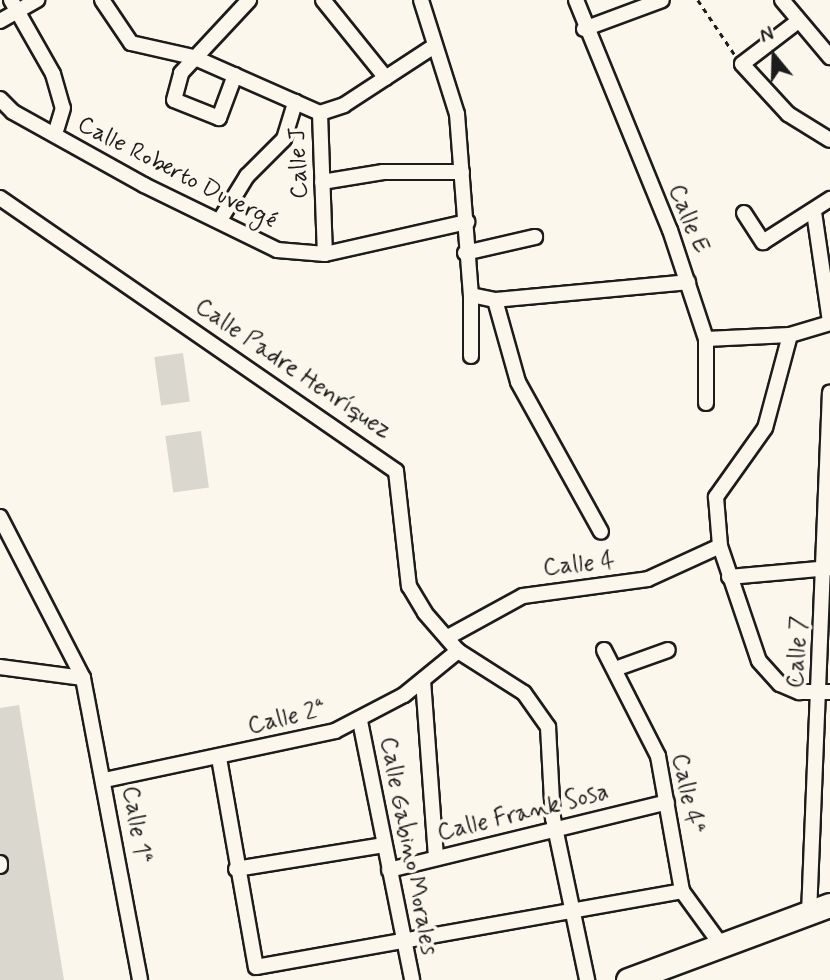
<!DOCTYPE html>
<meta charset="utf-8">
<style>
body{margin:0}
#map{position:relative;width:830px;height:980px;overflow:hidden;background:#fbf7ec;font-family:Mynerve,sans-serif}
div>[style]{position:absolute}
.green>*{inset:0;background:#dad7ce;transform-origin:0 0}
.path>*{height:2.5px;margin-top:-1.25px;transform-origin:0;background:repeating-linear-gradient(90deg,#1c1c1c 0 5px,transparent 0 10px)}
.roads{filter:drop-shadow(2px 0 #1c1c1c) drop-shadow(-2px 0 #1c1c1c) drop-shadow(0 2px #1c1c1c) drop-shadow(0 -2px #1c1c1c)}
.street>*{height:14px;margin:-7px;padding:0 7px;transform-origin:7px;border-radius:7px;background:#fbf7ec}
.primary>*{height:23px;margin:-11.5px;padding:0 11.5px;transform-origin:11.5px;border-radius:11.5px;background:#fbf7ec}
span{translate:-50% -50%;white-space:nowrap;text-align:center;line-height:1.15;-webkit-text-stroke:7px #fbf7ec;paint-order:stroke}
.street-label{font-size:24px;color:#1c1c1c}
.north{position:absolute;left:739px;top:21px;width:70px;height:70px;-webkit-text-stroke:5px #fbf7ec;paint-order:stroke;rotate:341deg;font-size:19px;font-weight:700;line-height:28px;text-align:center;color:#1c1c1c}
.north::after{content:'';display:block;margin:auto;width:24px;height:32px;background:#1c1c1c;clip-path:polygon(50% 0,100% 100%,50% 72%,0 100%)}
</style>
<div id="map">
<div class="green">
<i style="left:183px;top:353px;width:49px;height:29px;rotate:82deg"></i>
<i style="left:201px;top:431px;width:57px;height:36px;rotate:82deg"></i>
<i style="clip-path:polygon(19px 705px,64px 980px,0 980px,0 708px)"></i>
</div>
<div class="path">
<i style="left:698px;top:0;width:66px;rotate:56.1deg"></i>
</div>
<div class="roads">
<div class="street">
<i style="left:11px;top:0;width:85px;rotate:60.4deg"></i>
<i style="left:53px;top:74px;width:35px;rotate:74deg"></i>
<i style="left:63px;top:108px;width:28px;rotate:107deg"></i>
<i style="left:102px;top:0;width:52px;rotate:56deg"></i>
<i style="left:131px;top:43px;width:64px;rotate:12.7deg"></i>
<i style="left:193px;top:57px;width:139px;rotate:23.8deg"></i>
<i style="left:320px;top:113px;width:25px;rotate:-18deg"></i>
<i style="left:344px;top:105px;width:104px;rotate:-33.2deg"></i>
<i style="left:323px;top:0;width:100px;rotate:51.1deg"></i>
<i style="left:421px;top:0;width:120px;rotate:72.5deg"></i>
<i style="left:457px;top:114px;width:182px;rotate:85.6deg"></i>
<i style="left:471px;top:295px;width:25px;rotate:12deg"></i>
<i style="left:495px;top:300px;width:194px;rotate:-5.3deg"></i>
<i style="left:576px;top:0;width:248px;rotate:67.8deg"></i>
<i style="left:670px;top:230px;width:115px;rotate:71.7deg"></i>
<i style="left:706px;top:339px;width:84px;rotate:-2.7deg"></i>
<i style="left:790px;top:335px;width:42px;rotate:-16.7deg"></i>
<i style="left:782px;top:0;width:75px;rotate:49.9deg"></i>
<i style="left:0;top:21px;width:43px;rotate:-29.6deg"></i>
<i style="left:797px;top:22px;width:69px;rotate:142.6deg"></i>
<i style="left:742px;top:64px;width:68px;rotate:47.4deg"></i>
<i style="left:788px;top:114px;width:49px;rotate:31.8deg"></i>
<i style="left:584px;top:29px;width:83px;rotate:-20.4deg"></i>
<i style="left:235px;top:75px;width:46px;rotate:110.4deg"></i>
<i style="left:219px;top:118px;width:48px;rotate:-158.2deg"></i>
<i style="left:174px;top:100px;width:28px;rotate:-75deg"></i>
<i style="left:181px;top:73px;width:100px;rotate:-47deg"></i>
<i style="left:0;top:99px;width:18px;rotate:45deg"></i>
<i style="left:13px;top:112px;width:150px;rotate:29.1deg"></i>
<i style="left:144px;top:185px;width:148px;rotate:26deg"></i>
<i style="left:277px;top:250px;width:48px;rotate:4.8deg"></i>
<i style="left:325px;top:254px;width:146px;rotate:-12.7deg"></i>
<i style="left:320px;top:113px;width:141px;rotate:88deg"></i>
<i style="left:322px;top:182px;width:62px;rotate:-9.3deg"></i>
<i style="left:383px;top:172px;width:79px"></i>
<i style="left:0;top:198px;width:481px;rotate:34.6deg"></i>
<i style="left:396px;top:471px;width:116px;rotate:83.6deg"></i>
<i style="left:409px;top:586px;width:31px;rotate:59deg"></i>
<i style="left:425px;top:613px;width:50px;rotate:49deg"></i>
<i style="left:458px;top:651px;width:78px;rotate:32.5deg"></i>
<i style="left:524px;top:693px;width:42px;rotate:54.8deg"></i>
<i style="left:548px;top:727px;width:91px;rotate:86.9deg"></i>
<i style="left:553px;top:818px;width:166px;rotate:78.1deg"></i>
<i style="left:814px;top:212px;width:111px;rotate:81.7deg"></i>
<i style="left:744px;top:213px;width:35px;rotate:57deg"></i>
<i style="left:763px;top:242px;width:80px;rotate:-32.7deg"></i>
<i style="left:220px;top:220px;width:52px;rotate:-58.5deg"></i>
<i style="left:247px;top:176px;width:52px;rotate:-45deg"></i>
<i style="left:284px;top:139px;width:39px;rotate:-73deg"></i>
<i style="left:465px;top:253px;width:72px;rotate:-12.9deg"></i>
<i style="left:471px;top:295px;width:61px;rotate:90deg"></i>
<i style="left:495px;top:300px;width:85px;rotate:74.3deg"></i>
<i style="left:518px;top:382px;width:171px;rotate:61deg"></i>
<i style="left:790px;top:335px;width:96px;rotate:105deg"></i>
<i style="left:765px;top:428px;width:85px;rotate:125.4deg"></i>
<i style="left:716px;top:497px;width:49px;rotate:85.3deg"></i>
<i style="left:720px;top:546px;width:121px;rotate:71.3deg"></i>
<i style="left:759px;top:661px;width:31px;rotate:48deg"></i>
<i style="left:780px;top:684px;width:21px;rotate:23deg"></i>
<i style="left:799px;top:692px;width:31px"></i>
<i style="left:706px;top:339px;width:64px;rotate:90deg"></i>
<i style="left:0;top:517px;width:181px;rotate:62.7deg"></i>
<i style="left:83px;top:678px;width:84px;rotate:-172.5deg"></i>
<i style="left:729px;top:577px;width:101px;rotate:-5.1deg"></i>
<i style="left:448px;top:637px;width:85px;rotate:-28.7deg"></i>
<i style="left:523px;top:596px;width:126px;rotate:-7.7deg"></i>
<i style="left:648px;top:579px;width:79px;rotate:-24.6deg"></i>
<i style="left:604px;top:650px;width:119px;rotate:63deg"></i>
<i style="left:658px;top:756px;width:137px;rotate:79.9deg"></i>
<i style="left:682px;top:891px;width:68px;rotate:54deg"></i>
<i style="left:615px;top:669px;width:56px;rotate:-19.7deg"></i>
<i style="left:83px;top:678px;width:307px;rotate:79.3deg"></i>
<i style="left:423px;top:680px;width:177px;rotate:85.8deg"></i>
<i style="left:360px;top:721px;width:264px;rotate:78.6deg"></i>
<i style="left:219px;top:758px;width:212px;rotate:80deg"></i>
<i style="left:256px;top:967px;width:433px;rotate:-10.1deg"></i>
<i style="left:105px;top:780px;width:235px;rotate:-12deg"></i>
<i style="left:335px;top:731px;width:78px;rotate:-27.6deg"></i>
<i style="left:404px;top:695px;width:70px;rotate:-39.2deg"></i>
<i style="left:0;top:863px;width:3px;rotate:90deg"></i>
<i style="left:236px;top:869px;width:150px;rotate:-9.2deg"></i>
<i style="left:389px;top:870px;width:286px;rotate:-13.7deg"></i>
<i style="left:809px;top:914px;width:522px;rotate:-87.7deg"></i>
</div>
<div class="primary">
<i style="left:628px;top:980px;width:215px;rotate:-20.4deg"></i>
</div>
</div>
<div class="street-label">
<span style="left:299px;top:163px;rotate:-92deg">Calle J</span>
<span style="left:177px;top:173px;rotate:27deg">Calle Roberto Duvergé</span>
<span style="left:688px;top:219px;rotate:68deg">Calle E</span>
<span style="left:293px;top:369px;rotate:34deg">Calle Padre Henríquez</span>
<span style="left:579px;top:565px;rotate:-6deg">Calle 4</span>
<span style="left:798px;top:652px;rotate:-87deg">Calle 7</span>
<span style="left:287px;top:718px;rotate:-14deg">Calle 2ª</span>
<span style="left:687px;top:794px;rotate:78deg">Calle 4ª</span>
<span style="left:523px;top:813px;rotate:-14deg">Calle Frank Sosa</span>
<span style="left:136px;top:825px;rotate:80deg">Calle 1ª</span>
<span style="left:408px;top:846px;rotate:79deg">Calle Gabino Morales</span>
</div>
<div class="north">N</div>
</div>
